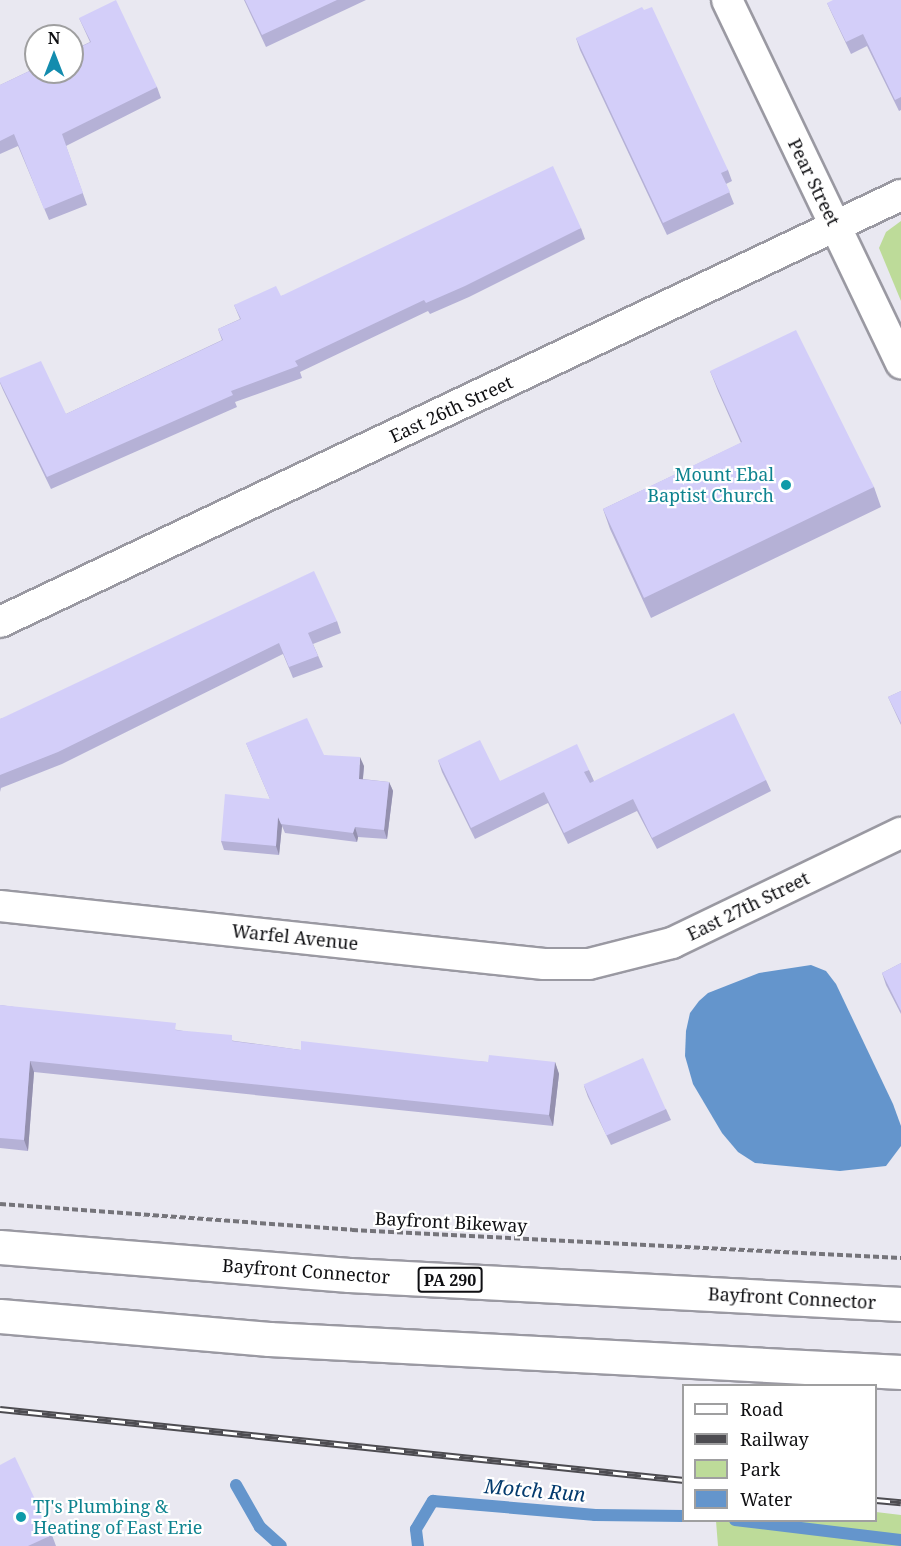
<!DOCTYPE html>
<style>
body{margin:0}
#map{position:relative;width:901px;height:1546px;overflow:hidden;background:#e9e8f1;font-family:"Noto Serif",serif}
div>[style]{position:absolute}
.green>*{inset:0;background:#bddb99}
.water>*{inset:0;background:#6495cc}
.stream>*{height:12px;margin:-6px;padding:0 6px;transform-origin:6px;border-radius:6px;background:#6495cc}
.path>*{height:4px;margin-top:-2px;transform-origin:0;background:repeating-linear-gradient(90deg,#75747a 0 6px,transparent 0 9px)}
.roads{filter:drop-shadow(2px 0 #9a99a2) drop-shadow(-2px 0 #9a99a2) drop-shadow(0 2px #9a99a2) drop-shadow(0 -2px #9a99a2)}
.street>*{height:30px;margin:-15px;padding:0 15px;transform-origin:15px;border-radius:15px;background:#fff}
.highway>*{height:33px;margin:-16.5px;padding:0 16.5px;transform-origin:16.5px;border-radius:16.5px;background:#fff}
.rail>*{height:7px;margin-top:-3.5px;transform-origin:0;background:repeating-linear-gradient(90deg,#fff 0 14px,#4d4c51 0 28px);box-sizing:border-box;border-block:2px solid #4d4c51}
.wall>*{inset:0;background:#b5b1d6}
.shaded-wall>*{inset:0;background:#9490ae}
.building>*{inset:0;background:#d3cef9;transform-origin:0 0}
.dots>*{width:16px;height:16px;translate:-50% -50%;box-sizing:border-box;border:3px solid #fff;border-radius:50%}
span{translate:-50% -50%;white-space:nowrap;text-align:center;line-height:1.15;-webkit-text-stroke:4.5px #fff;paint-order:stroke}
.shield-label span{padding:2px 4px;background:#fff;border:2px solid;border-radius:4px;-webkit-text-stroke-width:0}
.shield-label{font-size:16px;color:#0f0f12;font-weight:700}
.street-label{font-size:18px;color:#0f0f12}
.culture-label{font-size:18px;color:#0d838f}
.right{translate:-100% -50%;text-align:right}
.left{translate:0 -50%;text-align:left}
.water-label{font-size:20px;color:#043b6e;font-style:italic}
.legend{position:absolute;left:682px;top:1384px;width:195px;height:138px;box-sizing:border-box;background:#fff;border:2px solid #9f9fa0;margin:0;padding:8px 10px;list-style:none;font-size:18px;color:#0f0f12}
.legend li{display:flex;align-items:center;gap:12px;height:30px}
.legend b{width:30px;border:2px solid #9f9fa0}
.north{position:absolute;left:24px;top:24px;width:60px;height:60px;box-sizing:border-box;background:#fff;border:2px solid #9f9fa0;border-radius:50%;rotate:0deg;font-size:16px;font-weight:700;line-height:24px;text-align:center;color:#0f0f12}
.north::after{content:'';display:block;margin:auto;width:21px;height:27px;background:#138cae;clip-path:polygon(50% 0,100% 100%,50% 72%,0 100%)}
</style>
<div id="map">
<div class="green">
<i style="clip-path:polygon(901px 221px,901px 301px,879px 248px,886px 232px)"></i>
<i style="clip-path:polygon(876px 1512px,901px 1515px,901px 1546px,718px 1546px,716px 1521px,876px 1520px)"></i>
</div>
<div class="water">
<i style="clip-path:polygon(811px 965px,826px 971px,836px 984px,893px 1104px,901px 1126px,901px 1146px,886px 1166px,840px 1171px,755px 1163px,738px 1152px,722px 1133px,693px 1084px,685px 1056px,686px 1031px,690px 1013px,699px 1001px,708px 993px,759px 973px)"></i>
</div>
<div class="stream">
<i style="left:236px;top:1485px;width:48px;rotate:60.3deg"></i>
<i style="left:260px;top:1527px;width:28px;rotate:42deg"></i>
<i style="left:735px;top:1520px;width:167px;rotate:6.9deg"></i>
<i style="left:418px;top:1546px;width:17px;rotate:-97deg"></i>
<i style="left:416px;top:1529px;width:33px;rotate:-59deg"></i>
<i style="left:433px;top:1501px;width:163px;rotate:4.9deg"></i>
<i style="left:595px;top:1515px;width:89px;rotate:0.6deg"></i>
</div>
<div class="path">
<i style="left:0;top:1204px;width:353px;rotate:4.2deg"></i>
<i style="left:352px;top:1230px;width:550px;rotate:2.92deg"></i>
</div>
<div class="roads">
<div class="street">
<i style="left:727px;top:0;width:403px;rotate:64.4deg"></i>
<i style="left:0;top:622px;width:997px;rotate:-25.36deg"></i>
<i style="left:0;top:906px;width:547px;rotate:6.09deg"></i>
<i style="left:544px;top:964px;width:45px"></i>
<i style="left:589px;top:964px;width:86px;rotate:-14.2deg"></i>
<i style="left:672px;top:943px;width:254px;rotate:-25.7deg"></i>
</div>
<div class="highway">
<i style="left:0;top:1247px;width:350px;rotate:4.6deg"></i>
<i style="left:349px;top:1275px;width:553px;rotate:3.01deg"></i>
<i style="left:0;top:1316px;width:270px;rotate:4.9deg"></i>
<i style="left:269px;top:1339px;width:633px;rotate:2.99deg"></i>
</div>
</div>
<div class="rail">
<i style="left:0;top:1409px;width:688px;rotate:5.93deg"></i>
<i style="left:876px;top:1500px;width:25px;rotate:5deg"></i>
</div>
<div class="wall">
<i style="clip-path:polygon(244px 0,366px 0,266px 47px)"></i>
<i style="clip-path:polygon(901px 0,901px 110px,899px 111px,867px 46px,851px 54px,832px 14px,827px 3px)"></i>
<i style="clip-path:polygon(79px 18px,157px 87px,161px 98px,66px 146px,87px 205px,49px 220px,18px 146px,0 154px,0 85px,90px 42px)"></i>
<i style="clip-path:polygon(576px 38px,728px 170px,732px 181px,726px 184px,734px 204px,667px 235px,580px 50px)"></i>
<i style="clip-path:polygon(581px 228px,585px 239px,469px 297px,430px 314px,428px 311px,300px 372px,302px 378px,235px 402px,237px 407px,51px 489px,3px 390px,0 383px,0 378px,66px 414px,222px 340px,218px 329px,240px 319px,234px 305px,281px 296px)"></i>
<i style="clip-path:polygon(710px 371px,874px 487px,881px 507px,651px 618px,610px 529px,603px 509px,741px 443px,718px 391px)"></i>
<i style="clip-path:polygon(337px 621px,341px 633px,313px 644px,323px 667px,293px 678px,283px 654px,62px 764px,1px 788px,0 792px,0 719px)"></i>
<i style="clip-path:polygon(901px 691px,901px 725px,888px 697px)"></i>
<i style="clip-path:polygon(246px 743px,324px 755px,364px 766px,363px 779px,389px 782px,393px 791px,387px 839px,358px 837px,357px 842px,285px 833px,282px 826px,279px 855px,224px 850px,221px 841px,270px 799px)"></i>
<i style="clip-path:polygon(438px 760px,500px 781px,589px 770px,594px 781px,766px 780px,771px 791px,657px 849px,637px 811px,568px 844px,548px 803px,475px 839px,442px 772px)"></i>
<i style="clip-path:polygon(901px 963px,901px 1014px,886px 985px,882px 973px)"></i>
<i style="clip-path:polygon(0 1005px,178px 1030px,235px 1041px,301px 1050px,488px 1062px,555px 1062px,559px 1074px,553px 1126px,34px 1072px,28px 1151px,0 1148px)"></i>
<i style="clip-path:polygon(584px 1086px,666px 1109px,671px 1120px,611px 1145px,588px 1097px)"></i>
<i style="clip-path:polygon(52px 1535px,56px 1546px,0 1546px)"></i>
</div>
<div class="shaded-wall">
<i style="clip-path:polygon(360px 757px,364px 766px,362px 788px,359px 779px)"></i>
<i style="clip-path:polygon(389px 782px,393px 791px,387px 839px,384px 830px)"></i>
<i style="clip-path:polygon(278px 817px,282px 826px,279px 855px,276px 846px)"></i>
<i style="clip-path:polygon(355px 827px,358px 837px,357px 842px,353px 833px)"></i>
<i style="clip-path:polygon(30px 1061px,34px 1072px,28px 1151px,24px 1140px)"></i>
<i style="clip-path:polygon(555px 1062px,559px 1074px,553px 1126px,549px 1115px)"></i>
</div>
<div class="building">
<i style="clip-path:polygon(116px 0,157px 87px,62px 134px,83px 193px,44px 209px,14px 134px,0 141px,0 85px,36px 68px,36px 72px,72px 72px,72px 51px,91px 42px,79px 18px)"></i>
<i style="clip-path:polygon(245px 0,337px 0,262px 35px)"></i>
<i style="clip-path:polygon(833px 0,901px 0,901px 97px,895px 100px,863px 34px,846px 42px,827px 3px)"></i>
<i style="clip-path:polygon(642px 7px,644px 10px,652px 7px,728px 170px,721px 173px,730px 192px,663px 223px,576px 38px)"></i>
<i style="clip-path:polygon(553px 166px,581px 228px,465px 286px,426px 303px,424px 300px,295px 361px,298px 366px,231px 391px,233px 395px,47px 477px,0 382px,0 378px,41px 361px,66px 414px,223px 340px,218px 329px,241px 319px,234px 305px,276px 286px,281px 296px)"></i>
<i style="clip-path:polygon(796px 330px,874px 487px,644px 598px,603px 509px,742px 442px,710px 371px)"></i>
<i style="clip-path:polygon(314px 571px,337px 621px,308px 633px,318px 656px,289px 667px,279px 643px,58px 752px,0 775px,0 719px)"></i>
<i style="clip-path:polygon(901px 691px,901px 723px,888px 697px)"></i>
<i style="clip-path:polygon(734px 713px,766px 780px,652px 838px,633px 799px,564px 833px,544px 792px,471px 828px,438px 760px,480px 740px,500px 781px,577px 744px,589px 770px,584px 772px,590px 783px)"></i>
<i style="clip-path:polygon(307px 718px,324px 755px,360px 757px,359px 779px,389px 782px,384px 830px,355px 827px,353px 833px,281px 824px,278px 817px,276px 846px,221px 841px,225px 794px,270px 799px,246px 743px)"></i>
<i style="clip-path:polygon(901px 963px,901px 1011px,882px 973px)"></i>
<i style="clip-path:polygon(0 1005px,176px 1023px,175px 1030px,232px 1035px,232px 1041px,301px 1050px,301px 1041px,488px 1062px,489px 1055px,555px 1062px,549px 1115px,30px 1061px,24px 1140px,0 1138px)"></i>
<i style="left:643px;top:1058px;width:56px;height:65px;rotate:66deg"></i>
<i style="clip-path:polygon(15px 1457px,52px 1535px,28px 1546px,0 1546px,0 1465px)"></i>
</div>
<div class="dots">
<i style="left:786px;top:485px;background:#0f9aa8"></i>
<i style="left:21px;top:1517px;background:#0f9aa8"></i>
</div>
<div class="shield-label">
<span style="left:450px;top:1280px">PA 290</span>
</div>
<div class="street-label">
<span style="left:814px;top:182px;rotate:64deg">Pear Street</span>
<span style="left:451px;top:409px;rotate:-25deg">East 26th Street</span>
<span style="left:748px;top:906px;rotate:-26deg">East 27th Street</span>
<span style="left:295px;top:937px;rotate:6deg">Warfel Avenue</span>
<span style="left:451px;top:1222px;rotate:3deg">Bayfront Bikeway</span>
<span style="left:306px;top:1271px;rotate:4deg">Bayfront Connector</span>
<span style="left:792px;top:1298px;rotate:3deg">Bayfront Connector</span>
</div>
<div class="culture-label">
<span class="right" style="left:774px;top:485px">Mount Ebal<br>Baptist Church</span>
<span class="left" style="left:33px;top:1517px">TJ's Plumbing &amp;<br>Heating of East Erie</span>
</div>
<div class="water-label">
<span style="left:535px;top:1490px;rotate:5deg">Motch Run</span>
</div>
<ul class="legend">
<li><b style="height:8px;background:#fff"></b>Road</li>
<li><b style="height:8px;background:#4d4c51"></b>Railway</li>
<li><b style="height:16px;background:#bddb99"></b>Park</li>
<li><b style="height:16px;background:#6495cc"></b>Water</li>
</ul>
<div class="north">N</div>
</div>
